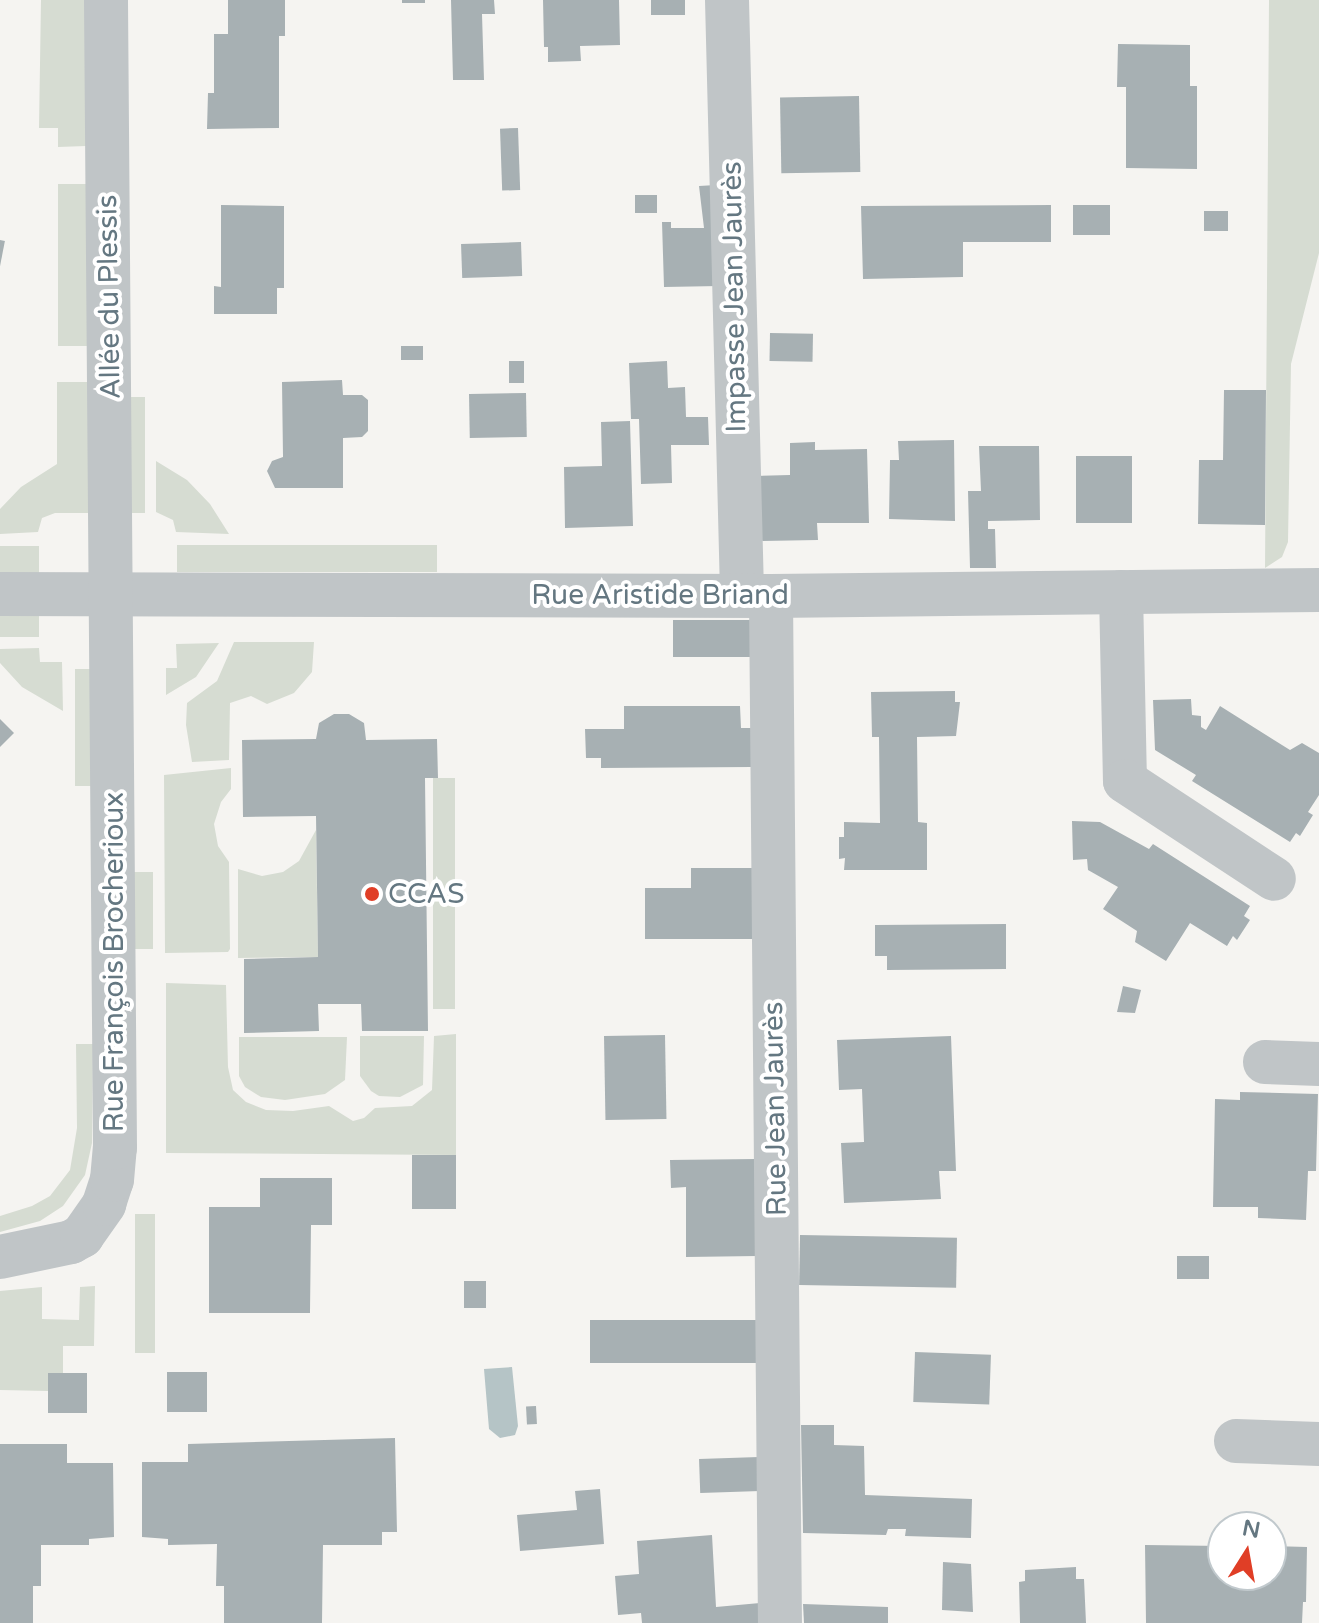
<!DOCTYPE html>
<meta charset="utf-8">
<style>
body{margin:0}
#map{position:relative;width:1319px;height:1623px;overflow:hidden;background:#f5f4f1;font-family:"Varela Round",sans-serif}
div>[style]{position:absolute}
.green>*{inset:0;background:#d6dcd2;transform-origin:0 0}
.water>*{inset:0;background:#b5c4c6}
.building>*{inset:0;background:#a7b0b3;transform-origin:0 0}
.minor>*{height:44px;margin:-22px;padding:0 22px;transform-origin:22px;border-radius:22px;background:#c0c5c7}
.dots>*{width:22px;height:22px;translate:-50% -50%;box-sizing:border-box;border:4px solid #fff;border-radius:50%}
span{translate:-50% -50%;white-space:nowrap;text-align:center;line-height:1.15;-webkit-text-stroke:8px #fff;paint-order:stroke}
.street-label{font-size:28px;color:#647781}
.poi-label{font-size:28px;color:#647781}
.left{translate:0 -50%;text-align:left}
.north{position:absolute;left:1207px;top:1511px;width:80px;height:80px;box-sizing:border-box;background:#fff;border:2px solid #c1c9cd;border-radius:50%;rotate:11deg;font-size:22px;font-weight:700;line-height:32px;text-align:center;color:#647781}
.north::after{content:'';display:block;margin:auto;width:28px;height:36px;background:#e03e26;clip-path:polygon(50% 0,100% 100%,50% 72%,0 100%)}
</style>
<div id="map">
<div class="green">
<i style="clip-path:polygon(41px 0,86px 0,86px 146px,58px 147px,58px 128px,39px 128px)"></i>
<i style="clip-path:polygon(1269px 0,1319px 0,1319px 253px,1291px 364px,1288px 542px,1282px 557px,1265px 568px)"></i>
<i style="left:58px;top:184px;width:30px;height:162px"></i>
<i style="clip-path:polygon(57px 382px,88px 382px,88px 513px,55px 513px,42px 518px,38px 532px,0 534px,0 509px,21px 487px,57px 464px)"></i>
<i style="left:128px;top:397px;width:17px;height:116px"></i>
<i style="clip-path:polygon(156px 461px,187px 480px,210px 504px,229px 534px,176px 532px,173px 520px,156px 512px)"></i>
<i style="left:177px;top:545px;width:260px;height:27px"></i>
<i style="left:39px;top:546px;width:28px;height:39px;rotate:90deg"></i>
<i style="left:0;top:615px;width:39px;height:22px"></i>
<i style="clip-path:polygon(234px 642px,314px 642px,312px 672px,294px 693px,267px 704px,251px 696px,230px 703px,229px 760px,192px 762px,186px 725px,187px 703px,217px 681px)"></i>
<i style="clip-path:polygon(219px 643px,196px 677px,166px 695px,166px 668px,177px 668px,176px 644px)"></i>
<i style="clip-path:polygon(39px 648px,40px 662px,62px 662px,63px 711px,22px 687px,0 663px,0 649px)"></i>
<i style="left:75px;top:669px;width:18px;height:117px"></i>
<i style="clip-path:polygon(231px 768px,231px 789px,221px 802px,214px 824px,218px 846px,229px 862px,230px 949px,228px 952px,165px 953px,164px 775px)"></i>
<i style="left:433px;top:778px;width:22px;height:231px"></i>
<i style="clip-path:polygon(316px 830px,318px 957px,238px 958px,238px 869px,262px 876px,283px 872px,299px 861px)"></i>
<i style="left:133px;top:872px;width:20px;height:77px"></i>
<i style="clip-path:polygon(166px 983px,226px 985px,228px 1067px,233px 1090px,246px 1102px,266px 1110px,293px 1111px,329px 1106px,353px 1121px,364px 1118px,375px 1108px,412px 1106px,432px 1090px,434px 1036px,456px 1034px,456px 1155px,166px 1153px)"></i>
<i style="clip-path:polygon(360px 1036px,424px 1036px,423px 1085px,400px 1097px,379px 1096px,371px 1091px,360px 1076px)"></i>
<i style="clip-path:polygon(239px 1037px,347px 1037px,345px 1080px,325px 1094px,285px 1100px,261px 1097px,245px 1087px,239px 1076px)"></i>
<i style="clip-path:polygon(76px 1044px,93px 1044px,92px 1143px,85px 1175px,63px 1206px,40px 1221px,0 1232px,0 1216px,32px 1206px,50px 1196px,70px 1170px,77px 1128px)"></i>
<i style="left:135px;top:1214px;width:20px;height:139px"></i>
<i style="clip-path:polygon(95px 1286px,94px 1346px,63px 1346px,63px 1373px,48px 1374px,48px 1391px,0 1390px,0 1291px,42px 1287px,42px 1319px,79px 1320px,80px 1287px)"></i>
</div>
<div class="water">
<i style="clip-path:polygon(512px 1367px,518px 1426px,515px 1435px,500px 1438px,489px 1429px,484px 1369px)"></i>
</div>
<div class="building">
<i style="clip-path:polygon(228px 0,285px 0,285px 36px,279px 36px,279px 128px,207px 129px,208px 93px,214px 93px,214px 34px,228px 34px)"></i>
<i style="left:402px;top:0;width:23px;height:3px"></i>
<i style="clip-path:polygon(451px 0,494px 0,495px 14px,482px 14px,484px 80px,453px 80px)"></i>
<i style="clip-path:polygon(543px 0,619px 0,620px 45px,580px 46px,581px 61px,548px 62px,548px 47px,544px 47px)"></i>
<i style="left:651px;top:0;width:34px;height:15px"></i>
<i style="clip-path:polygon(1118px 44px,1190px 45px,1190px 86px,1197px 86px,1197px 169px,1126px 168px,1126px 87px,1117px 87px)"></i>
<i style="left:859px;top:96px;width:76px;height:79px;rotate:89deg"></i>
<i style="left:518px;top:128px;width:62px;height:18px;rotate:88deg"></i>
<i style="clip-path:polygon(716px 185px,719px 286px,664px 287px,662px 222px,671px 222px,671px 228px,704px 228px,699px 186px)"></i>
<i style="left:635px;top:195px;width:22px;height:18px"></i>
<i style="clip-path:polygon(221px 205px,284px 206px,284px 288px,277px 288px,277px 314px,214px 314px,214px 286px,221px 287px)"></i>
<i style="clip-path:polygon(1051px 205px,1051px 242px,963px 242px,963px 277px,863px 279px,861px 206px)"></i>
<i style="left:1073px;top:205px;width:37px;height:30px"></i>
<i style="left:1228px;top:211px;width:20px;height:24px;rotate:90deg"></i>
<i style="left:0;top:240px;width:5px;height:36px;rotate:11deg"></i>
<i style="left:521px;top:242px;width:34px;height:60px;rotate:88deg"></i>
<i style="left:770px;top:333px;width:43px;height:28px;rotate:1deg"></i>
<i style="left:401px;top:346px;width:22px;height:14px"></i>
<i style="left:509px;top:361px;width:15px;height:22px"></i>
<i style="clip-path:polygon(667px 361px,668px 388px,685px 387px,686px 417px,708px 417px,709px 445px,671px 445px,672px 483px,641px 484px,639px 419px,631px 419px,629px 363px)"></i>
<i style="clip-path:polygon(342px 380px,343px 395px,362px 395px,368px 400px,368px 431px,362px 437px,343px 438px,343px 488px,275px 488px,267px 471px,272px 461px,283px 457px,282px 382px)"></i>
<i style="clip-path:polygon(1224px 390px,1266px 390px,1265px 525px,1198px 524px,1199px 460px,1223px 460px)"></i>
<i style="left:526px;top:393px;width:44px;height:57px;rotate:89deg"></i>
<i style="clip-path:polygon(630px 421px,633px 526px,565px 528px,564px 467px,602px 466px,601px 422px)"></i>
<i style="clip-path:polygon(954px 440px,955px 521px,889px 519px,890px 460px,899px 460px,898px 441px)"></i>
<i style="clip-path:polygon(815px 442px,815px 450px,867px 449px,869px 523px,817px 523px,818px 540px,755px 541px,753px 476px,790px 475px,790px 443px)"></i>
<i style="clip-path:polygon(979px 446px,1039px 446px,1040px 520px,988px 521px,988px 529px,995px 529px,996px 568px,970px 568px,968px 491px,981px 491px)"></i>
<i style="left:1076px;top:456px;width:56px;height:67px"></i>
<i style="left:673px;top:620px;width:77px;height:37px"></i>
<i style="clip-path:polygon(955px 691px,955px 702px,960px 702px,956px 736px,917px 737px,918px 822px,927px 823px,927px 870px,844px 870px,845px 858px,839px 859px,839px 837px,844px 837px,844px 822px,880px 823px,879px 737px,872px 737px,871px 692px)"></i>
<i style="clip-path:polygon(1191px 699px,1192px 715px,1201px 716px,1201px 727px,1206px 730px,1220px 706px,1290px 750px,1302px 743px,1319px 753px,1319px 795px,1308px 812px,1313px 815px,1300px 836px,1296px 833px,1290px 842px,1192px 781px,1196px 775px,1155px 750px,1153px 700px)"></i>
<i style="clip-path:polygon(624px 706px,740px 706px,741px 728px,752px 728px,752px 767px,601px 768px,601px 758px,586px 758px,585px 729px,624px 729px)"></i>
<i style="clip-path:polygon(334px 714px,349px 714px,364px 723px,366px 740px,437px 739px,438px 778px,425px 778px,428px 1031px,362px 1031px,361px 1004px,318px 1004px,319px 1031px,244px 1033px,244px 959px,318px 957px,316px 816px,243px 817px,242px 740px,316px 739px,319px 723px)"></i>
<i style="clip-path:polygon(0 719px,14px 733px,0 747px)"></i>
<i style="clip-path:polygon(1072px 821px,1100px 822px,1149px 849px,1153px 844px,1250px 906px,1244px 916px,1250px 920px,1237px 940px,1233px 936px,1227px 946px,1190px 923px,1166px 961px,1135px 942px,1137px 931px,1103px 909px,1118px 887px,1088px 870px,1087px 859px,1073px 860px)"></i>
<i style="clip-path:polygon(691px 868px,753px 868px,754px 939px,645px 939px,645px 888px,691px 888px)"></i>
<i style="clip-path:polygon(1006px 924px,1006px 969px,887px 970px,887px 956px,875px 956px,875px 925px)"></i>
<i style="clip-path:polygon(1123px 986px,1141px 990px,1135px 1013px,1117px 1012px)"></i>
<i style="left:665px;top:1035px;width:84px;height:61px;rotate:89deg"></i>
<i style="clip-path:polygon(951px 1036px,956px 1171px,939px 1171px,941px 1199px,844px 1203px,841px 1143px,864px 1142px,862px 1089px,839px 1090px,837px 1040px)"></i>
<i style="clip-path:polygon(1240px 1092px,1318px 1094px,1316px 1171px,1308px 1171px,1306px 1220px,1258px 1218px,1258px 1207px,1213px 1207px,1215px 1099px,1240px 1100px)"></i>
<i style="left:412px;top:1155px;width:44px;height:54px"></i>
<i style="clip-path:polygon(756px 1159px,757px 1256px,686px 1257px,686px 1187px,671px 1188px,670px 1160px)"></i>
<i style="clip-path:polygon(260px 1178px,332px 1178px,332px 1225px,311px 1225px,310px 1313px,209px 1313px,209px 1207px,260px 1207px)"></i>
<i style="left:800px;top:1235px;width:157px;height:50px;rotate:1deg"></i>
<i style="left:1177px;top:1256px;width:32px;height:23px"></i>
<i style="left:464px;top:1281px;width:22px;height:27px"></i>
<i style="left:758px;top:1320px;width:43px;height:168px;rotate:90deg"></i>
<i style="left:915px;top:1352px;width:76px;height:50px;rotate:2deg"></i>
<i style="left:207px;top:1372px;width:40px;height:40px;rotate:90deg"></i>
<i style="left:48px;top:1373px;width:39px;height:40px"></i>
<i style="left:536px;top:1406px;width:18px;height:10px;rotate:87deg"></i>
<i style="clip-path:polygon(801px 1425px,834px 1425px,834px 1445px,864px 1446px,865px 1495px,972px 1499px,971px 1538px,905px 1536px,906px 1529px,888px 1529px,886px 1535px,803px 1533px)"></i>
<i style="clip-path:polygon(395px 1438px,397px 1532px,382px 1532px,382px 1545px,323px 1545px,322px 1623px,224px 1623px,224px 1586px,216px 1586px,217px 1544px,168px 1545px,168px 1539px,142px 1537px,142px 1462px,188px 1462px,188px 1444px)"></i>
<i style="clip-path:polygon(0 1444px,67px 1444px,67px 1463px,113px 1463px,114px 1537px,89px 1539px,89px 1545px,41px 1545px,41px 1586px,33px 1586px,33px 1623px,0 1623px)"></i>
<i style="left:759px;top:1457px;width:34px;height:60px;rotate:88deg"></i>
<i style="clip-path:polygon(600px 1489px,604px 1544px,520px 1551px,517px 1515px,577px 1510px,575px 1491px)"></i>
<i style="clip-path:polygon(712px 1535px,716px 1607px,760px 1603px,760px 1623px,642px 1623px,641px 1613px,618px 1615px,615px 1576px,639px 1574px,637px 1541px)"></i>
<i style="clip-path:polygon(1145px 1545px,1223px 1546px,1223px 1575px,1271px 1575px,1271px 1546px,1307px 1547px,1306px 1602px,1303px 1602px,1302px 1623px,1146px 1623px)"></i>
<i style="clip-path:polygon(943px 1562px,971px 1564px,973px 1612px,942px 1610px)"></i>
<i style="clip-path:polygon(1076px 1567px,1076px 1579px,1084px 1579px,1086px 1623px,1020px 1623px,1019px 1582px,1025px 1581px,1025px 1570px)"></i>
<i style="clip-path:polygon(803px 1604px,888px 1607px,888px 1623px,804px 1623px)"></i>
</div>
<div class="minor">
<i style="left:727px;top:0;width:594px;rotate:88.55deg"></i>
<i style="left:1121px;top:592px;width:189px;rotate:88.8deg"></i>
<i style="left:1125px;top:781px;width:178px;rotate:33.3deg"></i>
<i style="left:0;top:594px;width:771px;rotate:0.15deg"></i>
<i style="left:771px;top:596px;width:548px;rotate:-0.63deg"></i>
<i style="left:771px;top:596px;width:1027px;rotate:89.5deg"></i>
<i style="left:1265px;top:1062px;width:54px;rotate:2.1deg"></i>
<i style="left:0;top:1257px;width:73px;rotate:-11.9deg"></i>
<i style="left:71px;top:1242px;width:13px;rotate:-29deg"></i>
<i style="left:82px;top:1236px;width:39px;rotate:-55deg"></i>
<i style="left:104px;top:1204px;width:25px;rotate:-72deg"></i>
<i style="left:112px;top:1180px;width:32px;rotate:-85deg"></i>
<i style="left:115px;top:1148px;width:1148px;rotate:-90.45deg"></i>
<i style="left:1236px;top:1441px;width:83px;rotate:2.1deg"></i>
</div>
<div class="dots">
<i style="left:372px;top:894px;background:#e03e26"></i>
</div>
<div class="street-label">
<span style="left:109px;top:297px;rotate:-91deg">Allée du Plessis</span>
<span style="left:734px;top:297px;rotate:-91deg">Impasse Jean Jaurès</span>
<span style="left:660px;top:595px">Rue Aristide Briand</span>
<span style="left:114px;top:962px;rotate:-90deg">Rue François Brocherioux</span>
<span style="left:775px;top:1109px;rotate:-91deg">Rue Jean Jaurès</span>
</div>
<div class="poi-label">
<span class="left" style="left:388px;top:894px">CCAS</span>
</div>
<div class="north">N</div>
</div>
